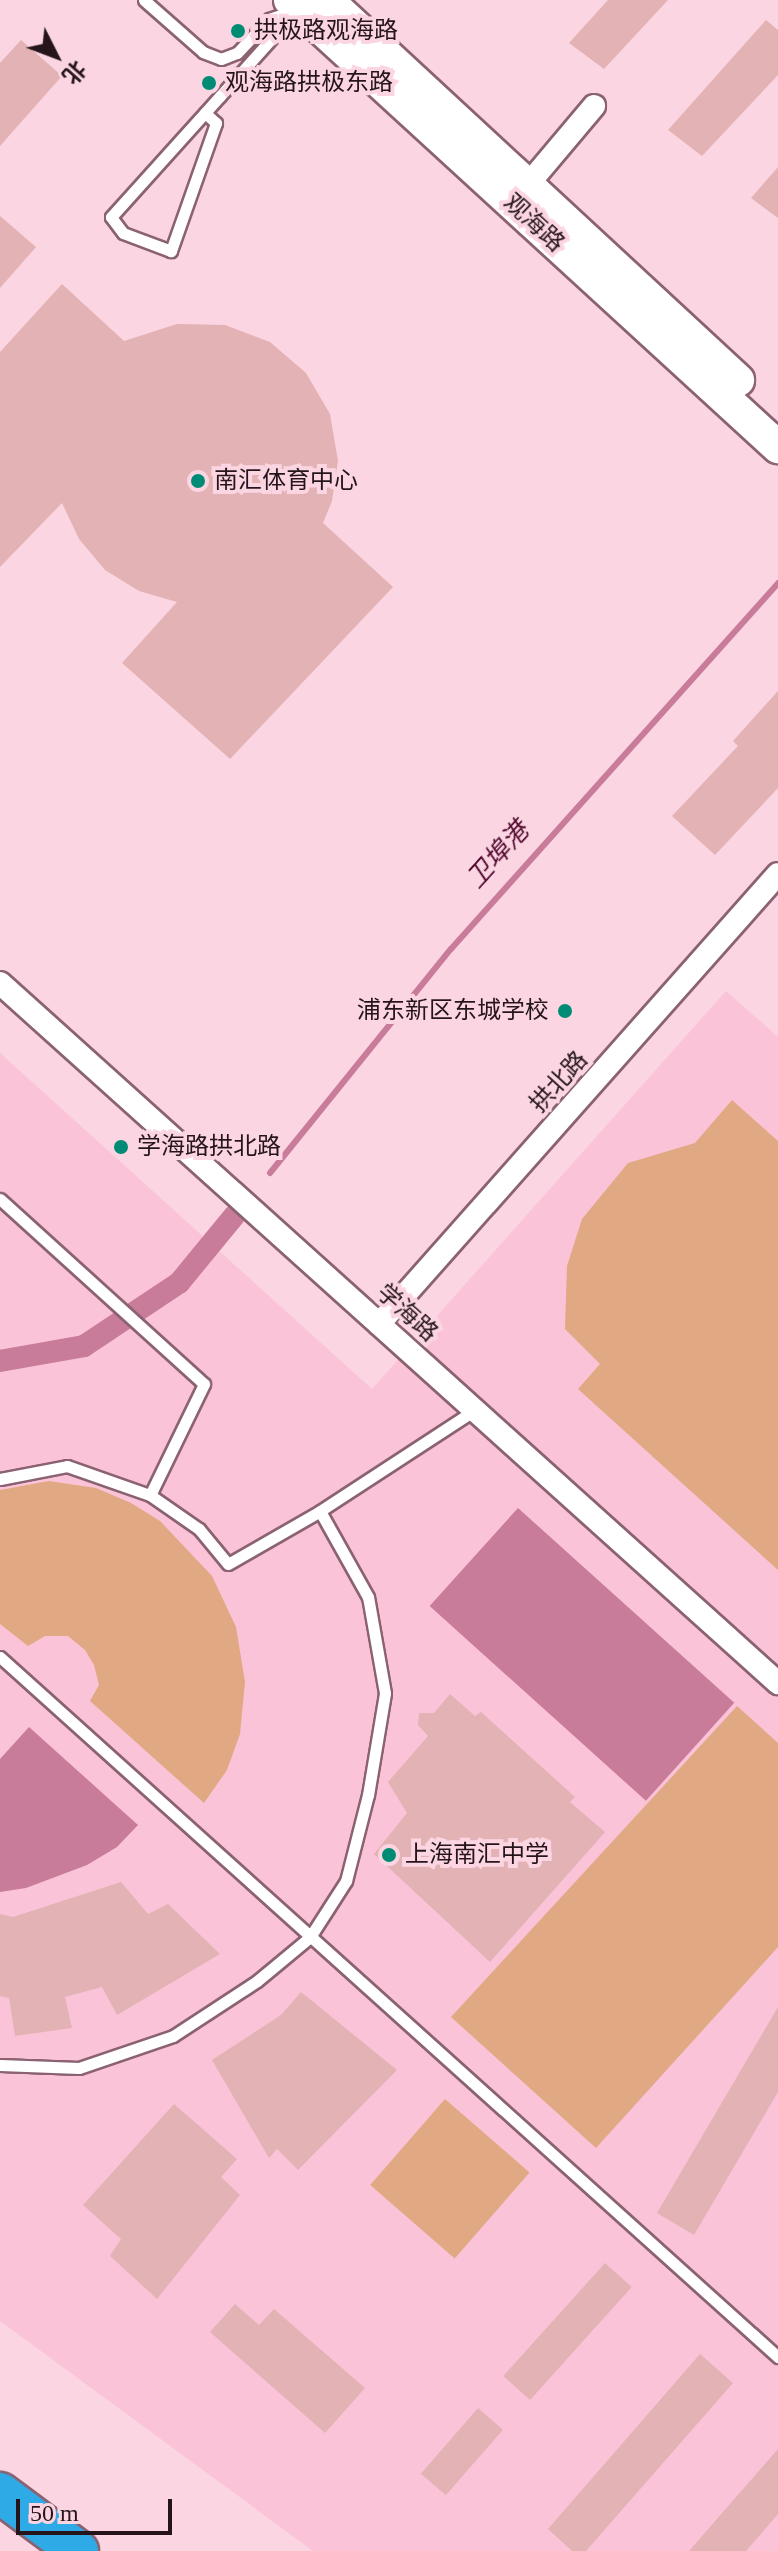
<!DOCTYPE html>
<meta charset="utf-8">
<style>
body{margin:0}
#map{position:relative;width:778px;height:2551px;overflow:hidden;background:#fbd5e2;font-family:"Times New Roman","Noto Sans SC",serif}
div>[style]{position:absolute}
.built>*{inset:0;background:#fac3d7}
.green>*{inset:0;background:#e0a883;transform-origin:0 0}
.water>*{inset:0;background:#c97b9a;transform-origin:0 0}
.stream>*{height:6px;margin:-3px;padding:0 3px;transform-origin:3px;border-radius:3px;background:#c97b9a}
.canal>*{height:22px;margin:-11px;padding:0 11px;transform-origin:11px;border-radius:11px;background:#c97b9a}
.building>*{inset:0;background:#e3b2b4;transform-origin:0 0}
.roads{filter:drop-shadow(2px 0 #8b6272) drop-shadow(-2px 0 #8b6272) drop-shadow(0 2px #8b6272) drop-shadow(0 -2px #8b6272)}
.service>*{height:11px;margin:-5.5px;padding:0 5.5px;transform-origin:5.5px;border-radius:5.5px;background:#fff}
.minor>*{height:22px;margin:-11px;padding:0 11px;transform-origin:11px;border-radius:11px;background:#fff}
.secondary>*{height:32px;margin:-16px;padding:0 16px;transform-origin:16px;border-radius:16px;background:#fff}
.motorway>*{height:40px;margin:-20px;padding:0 20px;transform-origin:20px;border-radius:20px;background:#2eaae6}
.dots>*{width:22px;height:22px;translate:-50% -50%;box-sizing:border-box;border:4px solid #fbd5e2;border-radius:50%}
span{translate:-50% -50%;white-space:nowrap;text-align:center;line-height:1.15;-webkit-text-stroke:8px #fbd5e2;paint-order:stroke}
.poi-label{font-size:24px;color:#25151b}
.left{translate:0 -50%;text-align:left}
.right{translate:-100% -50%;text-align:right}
.street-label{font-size:24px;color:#25151b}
.water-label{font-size:26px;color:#520b2f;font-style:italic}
.north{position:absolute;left:16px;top:16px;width:80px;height:80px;-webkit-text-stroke:6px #fbd5e2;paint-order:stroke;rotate:132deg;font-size:22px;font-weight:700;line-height:32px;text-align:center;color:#25151b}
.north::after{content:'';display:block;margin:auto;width:28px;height:36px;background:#25151b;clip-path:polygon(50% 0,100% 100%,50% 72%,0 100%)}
.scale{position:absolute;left:16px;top:2499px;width:156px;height:36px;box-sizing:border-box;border:4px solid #25151b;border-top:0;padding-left:10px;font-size:24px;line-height:28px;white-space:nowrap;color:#25151b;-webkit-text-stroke:6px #fbd5e2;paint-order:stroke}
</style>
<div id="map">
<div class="built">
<i style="clip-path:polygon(726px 991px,778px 1037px,778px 2551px,313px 2551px,0 2321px,0 1053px,372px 1389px)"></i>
</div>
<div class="green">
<i style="clip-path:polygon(732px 1100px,778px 1141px,778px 1570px,578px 1389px,600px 1364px,565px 1329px,567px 1266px,582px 1219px,628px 1163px,695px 1143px)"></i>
<i style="clip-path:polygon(49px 1481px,96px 1488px,131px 1503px,160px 1521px,212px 1576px,236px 1627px,245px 1682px,240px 1734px,227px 1770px,204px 1803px,90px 1701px,99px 1685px,94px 1665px,85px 1650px,68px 1636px,45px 1636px,28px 1646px,0 1624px,0 1490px)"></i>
<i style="clip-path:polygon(737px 1706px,778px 1743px,778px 1947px,596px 2148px,451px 2017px)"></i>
<i style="left:445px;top:2099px;width:112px;height:114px;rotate:41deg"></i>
</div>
<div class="water">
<i style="left:518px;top:1508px;width:291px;height:132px;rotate:42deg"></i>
<i style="clip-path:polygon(29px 1727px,138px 1825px,117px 1847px,87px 1865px,26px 1888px,0 1892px,0 1759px)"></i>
</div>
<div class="stream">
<i style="left:270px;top:1173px;width:288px;rotate:-51.1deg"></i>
<i style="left:451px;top:949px;width:491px;rotate:-48.2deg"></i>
</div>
<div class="canal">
<i style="left:0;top:1361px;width:85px;rotate:-10.1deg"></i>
<i style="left:84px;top:1346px;width:114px;rotate:-33.6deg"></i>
<i style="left:179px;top:1283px;width:87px;rotate:-50.6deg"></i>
</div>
<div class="building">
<i style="clip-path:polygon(608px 0,668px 0,604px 69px,569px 43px)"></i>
<i style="clip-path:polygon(766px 20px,778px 30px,778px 75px,702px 156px,668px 130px)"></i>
<i style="clip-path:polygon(21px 40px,62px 76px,0 146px,0 63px)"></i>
<i style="clip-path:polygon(778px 167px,778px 218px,751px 198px)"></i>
<i style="clip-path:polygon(0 216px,36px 247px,0 288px)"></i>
<i style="clip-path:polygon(62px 284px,124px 341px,177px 324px,225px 325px,270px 342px,306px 373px,330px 414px,338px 461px,332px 501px,323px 523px,393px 587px,230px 759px,122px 663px,177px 602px,139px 591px,105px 570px,79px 539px,62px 503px,0 567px,0 352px)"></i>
<i style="clip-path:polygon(778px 691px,778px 788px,715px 855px,672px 816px,738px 746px,733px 741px)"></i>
<i style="clip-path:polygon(450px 1694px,475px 1716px,481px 1712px,575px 1797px,570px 1802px,605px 1832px,490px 1962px,374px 1854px,407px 1813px,388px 1782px,428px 1736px,418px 1725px,419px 1713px,434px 1713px)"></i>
<i style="clip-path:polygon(121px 1882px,148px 1914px,168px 1904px,220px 1954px,117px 2015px,102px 1987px,65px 1997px,72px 2028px,15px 2036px,9px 1998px,0 1996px,0 1914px,13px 1917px)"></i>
<i style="clip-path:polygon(301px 1992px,397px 2070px,298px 2170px,277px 2149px,269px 2158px,212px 2060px,281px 2015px)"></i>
<i style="clip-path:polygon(778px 2007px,778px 2092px,694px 2235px,657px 2213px)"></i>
<i style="clip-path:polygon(174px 2104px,237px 2159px,221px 2177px,240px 2195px,157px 2299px,110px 2256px,121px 2239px,83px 2205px)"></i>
<i style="left:605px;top:2263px;width:36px;height:152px;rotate:42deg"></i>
<i style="clip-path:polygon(235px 2304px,259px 2325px,274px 2309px,365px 2388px,325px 2433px,210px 2332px)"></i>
<i style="clip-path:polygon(700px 2354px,733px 2383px,586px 2551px,572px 2551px,548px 2529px)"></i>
<i style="left:478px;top:2408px;width:33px;height:87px;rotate:41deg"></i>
<i style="clip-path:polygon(778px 2449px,778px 2514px,746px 2551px,689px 2551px)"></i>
</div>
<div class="roads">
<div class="service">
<i style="left:144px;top:0;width:79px;rotate:41.4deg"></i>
<i style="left:203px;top:52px;width:19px;rotate:21deg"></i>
<i style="left:221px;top:59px;width:17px;rotate:-21deg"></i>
<i style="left:237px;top:53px;width:47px;rotate:-46.7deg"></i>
<i style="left:269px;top:19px;width:28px;rotate:-19deg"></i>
<i style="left:205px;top:113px;width:15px;rotate:42deg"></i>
<i style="left:216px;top:123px;width:136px;rotate:109.4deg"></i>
<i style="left:171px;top:251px;width:51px;rotate:-159.4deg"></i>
<i style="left:123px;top:233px;width:20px;rotate:-127deg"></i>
<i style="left:111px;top:217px;width:163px;rotate:-48deg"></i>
<i style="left:220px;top:96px;width:117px;rotate:-48.1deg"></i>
<i style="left:0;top:1199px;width:275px;rotate:42.2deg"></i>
<i style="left:204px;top:1384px;width:123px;rotate:115.9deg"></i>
<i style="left:0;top:1479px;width:68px;rotate:-11deg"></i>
<i style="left:67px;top:1466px;width:88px;rotate:19.3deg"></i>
<i style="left:150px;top:1495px;width:60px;rotate:34.8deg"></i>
<i style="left:199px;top:1529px;width:45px;rotate:50.4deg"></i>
<i style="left:228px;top:1564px;width:106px;rotate:-29.9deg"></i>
<i style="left:320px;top:1511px;width:185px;rotate:-33.1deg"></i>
<i style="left:0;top:1657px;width:1047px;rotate:41.98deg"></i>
<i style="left:0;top:2065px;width:79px;rotate:2.2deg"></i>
<i style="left:79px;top:2068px;width:99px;rotate:-18.8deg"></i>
<i style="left:173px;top:2036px;width:100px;rotate:-33.2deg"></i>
<i style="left:257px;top:1981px;width:69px;rotate:-39.7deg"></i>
<i style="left:310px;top:1937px;width:67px;rotate:-57.3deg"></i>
<i style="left:346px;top:1881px;width:89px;rotate:-75.7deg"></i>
<i style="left:368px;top:1795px;width:103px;rotate:-80.5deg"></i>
<i style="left:385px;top:1693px;width:97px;rotate:-100deg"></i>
<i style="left:368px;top:1597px;width:98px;rotate:-119.2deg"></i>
</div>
<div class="minor">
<i style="left:520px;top:194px;width:115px;rotate:-49.9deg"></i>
<i style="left:0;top:983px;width:1047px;rotate:41.98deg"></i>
<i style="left:379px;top:1324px;width:601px;rotate:-48.44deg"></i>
</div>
<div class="secondary">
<i style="left:290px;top:0;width:662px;rotate:42.49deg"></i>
<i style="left:327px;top:0;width:560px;rotate:42.76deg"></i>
</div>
<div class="motorway">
<i style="left:0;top:2493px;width:97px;rotate:36.6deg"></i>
</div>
</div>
<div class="dots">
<i style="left:238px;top:31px;background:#008c74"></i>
<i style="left:209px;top:83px;background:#008c74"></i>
<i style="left:198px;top:481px;background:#008c74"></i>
<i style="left:565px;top:1011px;background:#008c74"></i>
<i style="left:121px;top:1147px;background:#008c74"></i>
<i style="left:389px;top:1855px;background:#008c74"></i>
</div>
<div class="poi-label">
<span class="left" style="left:254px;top:31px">拱极路观海路</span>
<span class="left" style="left:225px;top:83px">观海路拱极东路</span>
<span class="left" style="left:214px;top:481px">南汇体育中心</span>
<span class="right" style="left:549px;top:1011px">浦东新区东城学校</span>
<span class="left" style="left:137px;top:1147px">学海路拱北路</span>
<span class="left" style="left:405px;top:1855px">上海南汇中学</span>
</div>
<div class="street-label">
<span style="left:534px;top:223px;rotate:43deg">观海路</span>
<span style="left:559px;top:1082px;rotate:-48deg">拱北路</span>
<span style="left:407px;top:1313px;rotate:42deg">学海路</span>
</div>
<div class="water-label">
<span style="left:498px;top:855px;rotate:-48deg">卫埠港</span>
</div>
<div class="north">北</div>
<div class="scale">50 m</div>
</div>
